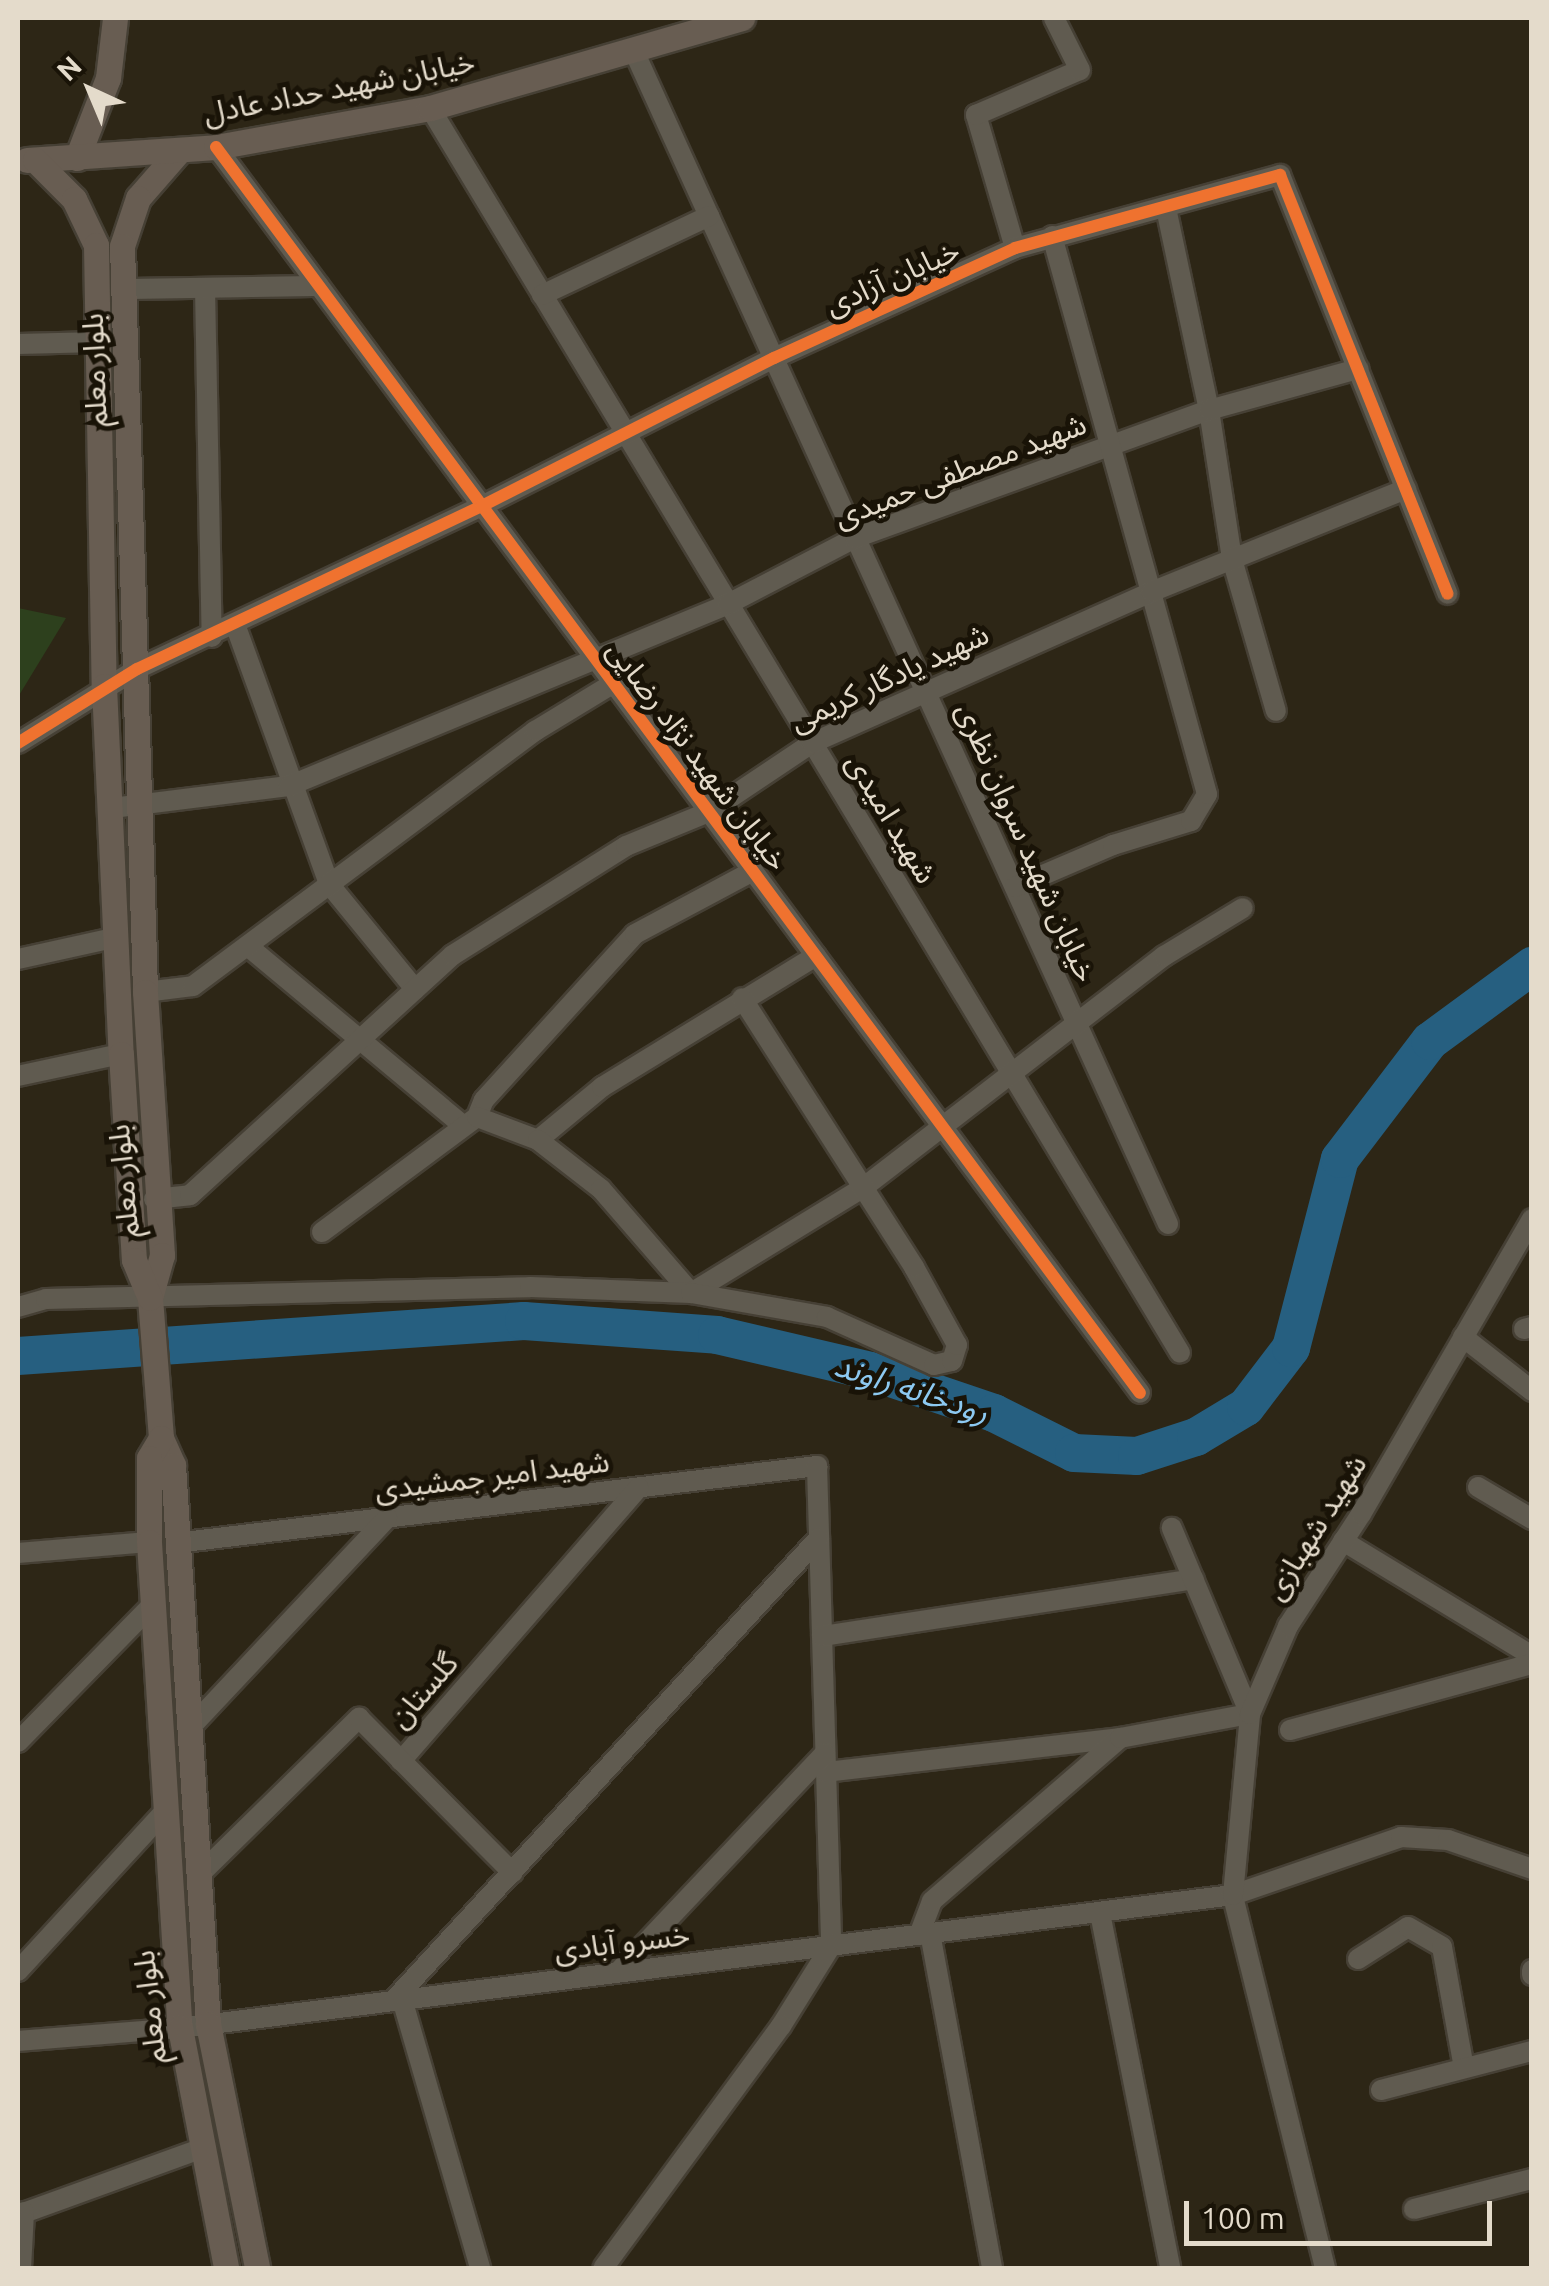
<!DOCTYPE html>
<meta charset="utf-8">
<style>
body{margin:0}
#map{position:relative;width:1549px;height:2286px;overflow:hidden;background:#2d2616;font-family:Ubuntu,"Noto Sans Arabic",sans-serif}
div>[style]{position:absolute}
.green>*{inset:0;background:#2d401d}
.river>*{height:38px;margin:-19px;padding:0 19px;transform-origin:19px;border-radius:19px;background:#265f80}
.roads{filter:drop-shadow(2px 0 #464035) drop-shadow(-2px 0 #464035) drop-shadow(0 2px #464035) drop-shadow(0 -2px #464035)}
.minor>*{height:20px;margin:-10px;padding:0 10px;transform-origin:10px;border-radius:10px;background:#605b50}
.major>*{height:25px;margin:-12.5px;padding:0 12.5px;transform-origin:12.5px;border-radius:12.5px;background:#685d52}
.cycleway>*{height:12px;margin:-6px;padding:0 6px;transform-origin:6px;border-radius:6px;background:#ef722f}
span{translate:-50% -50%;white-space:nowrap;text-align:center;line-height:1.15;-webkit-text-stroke:10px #191307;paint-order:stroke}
.street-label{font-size:30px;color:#e4dbcb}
.water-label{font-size:32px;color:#8dc9f1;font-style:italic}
.frame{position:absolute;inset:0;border:20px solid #e4dbcb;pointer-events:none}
.north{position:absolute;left:40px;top:40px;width:100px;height:100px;-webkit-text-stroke:8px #191307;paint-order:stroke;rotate:316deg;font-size:28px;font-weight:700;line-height:40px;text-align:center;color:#e4dbcb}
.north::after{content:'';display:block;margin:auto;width:35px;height:45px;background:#e4dbcb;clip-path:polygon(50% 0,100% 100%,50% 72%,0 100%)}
.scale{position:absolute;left:1184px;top:2201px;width:308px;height:45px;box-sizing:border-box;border:5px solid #e4dbcb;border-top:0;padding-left:12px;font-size:30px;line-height:35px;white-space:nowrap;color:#e4dbcb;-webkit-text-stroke:8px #191307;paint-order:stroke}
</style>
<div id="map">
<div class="green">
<i style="clip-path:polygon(18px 608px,66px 618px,18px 697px)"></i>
</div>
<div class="river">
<i style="left:18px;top:1356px;width:507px;rotate:-3.96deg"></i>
<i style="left:524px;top:1321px;width:194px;rotate:4.1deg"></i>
<i style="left:717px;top:1335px;width:157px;rotate:13.2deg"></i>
<i style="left:870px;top:1371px;width:131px;rotate:18.7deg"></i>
<i style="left:994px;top:1413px;width:89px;rotate:26.6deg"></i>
<i style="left:1074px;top:1453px;width:63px;rotate:2.7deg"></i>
<i style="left:1137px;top:1456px;width:62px;rotate:-17.9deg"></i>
<i style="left:1196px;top:1437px;width:58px;rotate:-31deg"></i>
<i style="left:1246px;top:1407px;width:74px;rotate:-52.7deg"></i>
<i style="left:1291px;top:1348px;width:195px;rotate:-75.5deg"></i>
<i style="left:1340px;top:1159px;width:148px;rotate:-52.7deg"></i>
<i style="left:1430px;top:1041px;width:127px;rotate:-36.3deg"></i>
</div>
<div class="roads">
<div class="minor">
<i style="left:633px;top:49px;width:1291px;rotate:65.52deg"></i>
<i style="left:430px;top:108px;width:1453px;rotate:58.93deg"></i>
<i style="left:216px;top:147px;width:1551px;rotate:53.44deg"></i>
<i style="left:1166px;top:208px;width:207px;rotate:78deg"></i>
<i style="left:1209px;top:410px;width:151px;rotate:81.2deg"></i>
<i style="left:1232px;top:559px;width:158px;rotate:73.9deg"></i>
<i style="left:1015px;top:248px;width:139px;rotate:-106.3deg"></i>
<i style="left:976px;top:115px;width:113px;rotate:-23.4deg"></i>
<i style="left:1080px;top:70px;width:58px;rotate:-116.6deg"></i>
<i style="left:205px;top:288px;width:349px;rotate:88.9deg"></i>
<i style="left:124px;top:289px;width:195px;rotate:-0.9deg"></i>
<i style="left:542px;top:295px;width:185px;rotate:-25.3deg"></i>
<i style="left:18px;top:344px;width:81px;rotate:-1.4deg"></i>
<i style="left:236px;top:627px;width:273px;rotate:70.1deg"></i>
<i style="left:329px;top:884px;width:136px;rotate:50.7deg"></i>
<i style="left:18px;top:743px;width:140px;rotate:-31.9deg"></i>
<i style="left:137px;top:669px;width:382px;rotate:-25.3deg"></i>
<i style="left:482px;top:506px;width:327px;rotate:-26.9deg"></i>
<i style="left:774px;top:358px;width:265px;rotate:-24.5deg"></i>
<i style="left:1015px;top:248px;width:275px;rotate:-15.4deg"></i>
<i style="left:1280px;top:175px;width:451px;rotate:68.2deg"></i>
<i style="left:112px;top:808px;width:178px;rotate:-7.1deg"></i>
<i style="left:289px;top:786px;width:475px;rotate:-22.5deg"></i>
<i style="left:728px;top:604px;width:143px;rotate:-27.5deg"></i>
<i style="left:855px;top:538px;width:376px;rotate:-19.9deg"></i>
<i style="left:1209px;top:410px;width:155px;rotate:-15.4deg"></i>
<i style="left:1015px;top:887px;width:107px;rotate:-23.2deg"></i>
<i style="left:1113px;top:845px;width:82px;rotate:-17.1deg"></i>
<i style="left:1191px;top:821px;width:31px;rotate:-59deg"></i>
<i style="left:1207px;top:794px;width:579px;rotate:-105.52deg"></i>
<i style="left:250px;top:948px;width:275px;rotate:39.8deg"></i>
<i style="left:18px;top:959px;width:101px;rotate:-12.5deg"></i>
<i style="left:145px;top:992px;width:48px;rotate:-7.1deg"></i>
<i style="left:193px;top:986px;width:427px;rotate:-36.7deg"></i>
<i style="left:535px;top:731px;width:92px;rotate:-31.3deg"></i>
<i style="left:18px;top:1076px;width:105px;rotate:-12.1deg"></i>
<i style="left:477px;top:1117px;width:18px;rotate:-68deg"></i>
<i style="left:484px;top:1100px;width:224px;rotate:-47.7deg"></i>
<i style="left:635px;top:934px;width:134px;rotate:-28.1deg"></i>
<i style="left:538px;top:1140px;width:83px;rotate:-39.6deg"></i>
<i style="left:602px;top:1087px;width:251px;rotate:-31.5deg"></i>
<i style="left:154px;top:1199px;width:36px;rotate:-6deg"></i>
<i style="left:190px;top:1195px;width:356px;rotate:-42.4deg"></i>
<i style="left:453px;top:955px;width:204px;rotate:-32.2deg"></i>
<i style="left:626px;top:846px;width:90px;rotate:-22.3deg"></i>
<i style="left:709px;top:812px;width:124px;rotate:-33.8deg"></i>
<i style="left:812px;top:743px;width:371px;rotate:-24deg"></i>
<i style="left:1151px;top:592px;width:275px;rotate:-22deg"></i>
<i style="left:322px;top:1232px;width:193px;rotate:-36.6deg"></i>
<i style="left:477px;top:1117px;width:65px;rotate:20.7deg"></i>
<i style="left:538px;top:1140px;width:80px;rotate:37.9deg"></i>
<i style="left:601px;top:1189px;width:138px;rotate:49.1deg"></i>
<i style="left:691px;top:1293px;width:203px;rotate:-31.5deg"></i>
<i style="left:864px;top:1187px;width:379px;rotate:-37.6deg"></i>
<i style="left:1164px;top:956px;width:92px;rotate:-31.3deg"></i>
<i style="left:18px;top:1307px;width:29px;rotate:-16deg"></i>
<i style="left:46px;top:1299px;width:484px;rotate:-1.4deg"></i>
<i style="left:530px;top:1287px;width:161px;rotate:2.1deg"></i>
<i style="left:691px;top:1293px;width:138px;rotate:10deg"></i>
<i style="left:827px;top:1317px;width:117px;rotate:24.2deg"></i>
<i style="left:934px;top:1365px;width:18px;rotate:-13deg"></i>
<i style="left:952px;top:1361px;width:17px;rotate:-73deg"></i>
<i style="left:957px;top:1345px;width:89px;rotate:-118.9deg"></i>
<i style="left:914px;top:1267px;width:319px;rotate:-122.6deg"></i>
<i style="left:1524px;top:1329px;width:8px;rotate:-14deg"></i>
<i style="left:1463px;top:1337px;width:88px;rotate:38deg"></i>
<i style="left:1478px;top:1487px;width:63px;rotate:30.7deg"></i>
<i style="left:1343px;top:1541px;width:221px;rotate:31.3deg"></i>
<i style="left:176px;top:1543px;width:646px;rotate:-6.85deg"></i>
<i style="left:817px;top:1466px;width:480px;rotate:88.3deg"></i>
<i style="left:831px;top:1946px;width:94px;rotate:122deg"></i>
<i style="left:781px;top:2026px;width:300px;rotate:126.3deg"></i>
<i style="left:18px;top:1553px;width:131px;rotate:-4.8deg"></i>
<i style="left:822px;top:1636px;width:376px;rotate:-8.7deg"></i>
<i style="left:188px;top:1730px;width:291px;rotate:-46.8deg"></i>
<i style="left:1290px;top:1730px;width:251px;rotate:-15.3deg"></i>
<i style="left:18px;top:1742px;width:196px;rotate:-45.6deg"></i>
<i style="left:401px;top:1761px;width:362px;rotate:-49deg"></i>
<i style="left:826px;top:1772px;width:296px;rotate:-6.6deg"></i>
<i style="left:198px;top:1876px;width:226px;rotate:-44.5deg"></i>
<i style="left:359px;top:1718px;width:218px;rotate:45.2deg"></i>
<i style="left:1100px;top:1913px;width:362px;rotate:78.8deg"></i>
<i style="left:930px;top:1933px;width:341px;rotate:79.5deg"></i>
<i style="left:919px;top:1935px;width:36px;rotate:-69deg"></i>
<i style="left:932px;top:1901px;width:249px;rotate:-40.9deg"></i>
<i style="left:1120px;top:1738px;width:132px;rotate:-10.5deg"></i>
<i style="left:1250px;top:1714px;width:202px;rotate:-112.8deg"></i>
<i style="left:1358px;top:1959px;width:59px;rotate:-32.6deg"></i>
<i style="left:1408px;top:1927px;width:39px;rotate:30deg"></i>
<i style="left:1442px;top:1947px;width:123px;rotate:79.7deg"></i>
<i style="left:1532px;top:1970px;width:5px;rotate:90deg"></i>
<i style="left:18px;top:1971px;width:220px;rotate:-47.4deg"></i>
<i style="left:618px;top:1972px;width:301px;rotate:-46.6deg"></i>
<i style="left:402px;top:1999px;width:280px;rotate:73.8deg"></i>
<i style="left:393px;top:2001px;width:629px;rotate:-47.38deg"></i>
<i style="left:18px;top:2041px;width:163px;rotate:-4.6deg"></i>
<i style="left:180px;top:2028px;width:1061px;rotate:-7.2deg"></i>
<i style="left:1233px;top:1895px;width:178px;rotate:-19deg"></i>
<i style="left:1401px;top:1837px;width:47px;rotate:3.7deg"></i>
<i style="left:1448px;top:1840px;width:89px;rotate:19deg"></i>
<i style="left:1381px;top:2090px;width:156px;rotate:-14.5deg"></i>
<i style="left:1414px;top:2209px;width:122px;rotate:-14.3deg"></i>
<i style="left:18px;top:2215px;width:197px;rotate:-19.9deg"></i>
<i style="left:21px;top:2268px;width:56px;rotate:-86.9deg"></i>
<i style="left:1325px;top:2268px;width:384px;rotate:-103.9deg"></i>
<i style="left:1233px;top:1895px;width:182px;rotate:-84.6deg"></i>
<i style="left:1250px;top:1714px;width:96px;rotate:-66.6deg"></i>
<i style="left:1288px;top:1626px;width:134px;rotate:-56.9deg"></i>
<i style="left:1361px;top:1514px;width:341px;rotate:-59.9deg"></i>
</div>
<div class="major">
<i style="left:179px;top:151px;width:62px;rotate:131.1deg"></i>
<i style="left:138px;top:198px;width:51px;rotate:108.4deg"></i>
<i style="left:122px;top:246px;width:746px;rotate:88.23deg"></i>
<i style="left:145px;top:992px;width:264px;rotate:86.3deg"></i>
<i style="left:162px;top:1255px;width:45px;rotate:105.6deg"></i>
<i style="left:150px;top:1298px;width:140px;rotate:85.5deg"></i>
<i style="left:161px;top:1438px;width:30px;rotate:66deg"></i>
<i style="left:173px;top:1465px;width:560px;rotate:86.42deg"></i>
<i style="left:208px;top:2024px;width:249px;rotate:78.6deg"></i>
<i style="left:77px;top:158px;width:86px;rotate:-68.8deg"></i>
<i style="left:108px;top:78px;width:60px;rotate:-83.3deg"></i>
<i style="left:27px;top:160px;width:189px;rotate:-3.9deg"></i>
<i style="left:216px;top:147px;width:218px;rotate:-10.3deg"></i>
<i style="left:430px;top:108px;width:325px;rotate:-16.1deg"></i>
<i style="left:35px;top:160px;width:55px;rotate:45deg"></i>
<i style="left:74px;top:199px;width:51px;rotate:64.4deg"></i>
<i style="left:96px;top:245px;width:441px;rotate:89deg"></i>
<i style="left:104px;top:686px;width:368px;rotate:87.4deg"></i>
<i style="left:121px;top:1054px;width:206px;rotate:86.4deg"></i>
<i style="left:134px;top:1260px;width:41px;rotate:67.2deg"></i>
<i style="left:161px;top:1438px;width:23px;rotate:121deg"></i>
<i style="left:149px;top:1458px;width:84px;rotate:90deg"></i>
<i style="left:149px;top:1542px;width:487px;rotate:86.4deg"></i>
<i style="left:180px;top:2028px;width:244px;rotate:79.1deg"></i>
</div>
</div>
<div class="cycleway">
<i style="left:216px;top:147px;width:1551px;rotate:53.44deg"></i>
<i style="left:18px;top:743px;width:140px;rotate:-31.9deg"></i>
<i style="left:137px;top:669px;width:382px;rotate:-25.3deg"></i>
<i style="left:482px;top:506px;width:327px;rotate:-26.9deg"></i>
<i style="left:774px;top:358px;width:265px;rotate:-24.5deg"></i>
<i style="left:1015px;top:248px;width:275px;rotate:-15.4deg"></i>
<i style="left:1280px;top:175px;width:451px;rotate:68.2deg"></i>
</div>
<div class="street-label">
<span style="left:339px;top:87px;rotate:-11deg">خیابان شهید حداد عادل</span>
<span style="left:892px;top:277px;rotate:-24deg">خیابان آزادی</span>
<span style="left:94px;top:370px;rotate:-92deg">بلوار معلم</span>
<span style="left:960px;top:470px;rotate:-21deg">شهید مصطفی حمیدی</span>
<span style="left:889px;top:677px;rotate:-25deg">شهید یادگار کریمی</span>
<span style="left:698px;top:755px;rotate:53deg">خیابان شهید نژاد رضایی</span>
<span style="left:892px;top:818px;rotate:59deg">شهید امیدی</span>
<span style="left:1027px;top:842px;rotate:66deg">خیابان شهید سروان نظری</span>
<span style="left:123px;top:1181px;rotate:-95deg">بلوار معلم</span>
<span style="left:492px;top:1475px;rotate:-7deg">شهید امیر جمشیدی</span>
<span style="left:1315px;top:1527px;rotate:-58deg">شهید شهبازی</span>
<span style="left:423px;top:1690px;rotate:-49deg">گلستان</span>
<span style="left:622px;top:1942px;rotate:-7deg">خسرو آبادی</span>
<span style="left:149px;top:2007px;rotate:-96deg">بلوار معلم</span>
</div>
<div class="water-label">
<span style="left:912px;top:1388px;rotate:18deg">رودخانه راوند</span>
</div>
<div class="frame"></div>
<div class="north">N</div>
<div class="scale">100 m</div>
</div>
